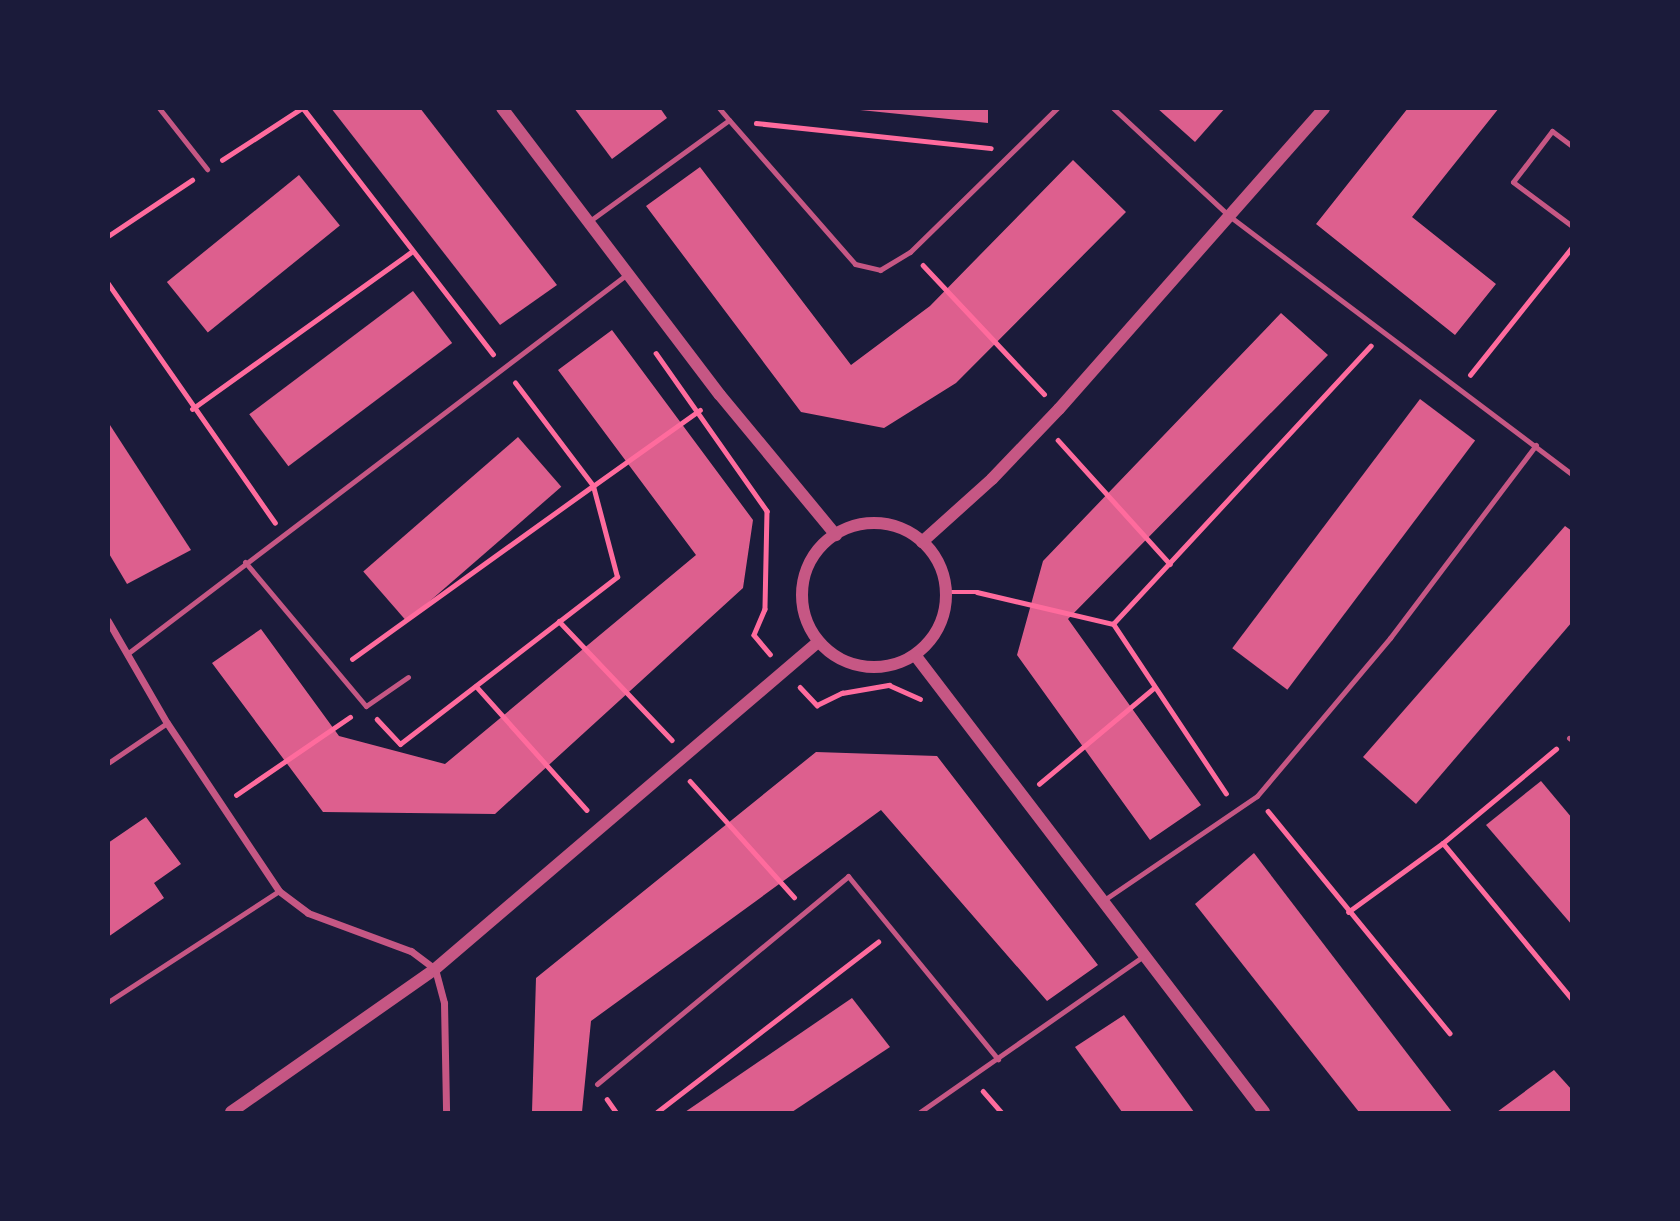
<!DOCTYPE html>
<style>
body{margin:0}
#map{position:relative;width:1680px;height:1221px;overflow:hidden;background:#1b1b3a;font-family:"Source Sans 3",sans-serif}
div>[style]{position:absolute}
.building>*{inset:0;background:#dd5f8e;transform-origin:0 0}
.path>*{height:4.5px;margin:-2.25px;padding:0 2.25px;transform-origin:2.25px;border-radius:2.25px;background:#ff6b9d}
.service>*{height:5px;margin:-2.5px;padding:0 2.5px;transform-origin:2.5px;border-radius:2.5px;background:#c65784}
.minor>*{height:7px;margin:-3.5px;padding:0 3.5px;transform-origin:3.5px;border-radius:3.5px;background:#c65784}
.tertiary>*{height:12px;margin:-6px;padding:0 6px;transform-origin:6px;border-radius:6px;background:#c65784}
.tertiary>.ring{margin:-6px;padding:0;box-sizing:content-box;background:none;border:12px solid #c65784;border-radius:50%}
span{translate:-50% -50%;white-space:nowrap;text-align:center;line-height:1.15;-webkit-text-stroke:5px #1b1b3a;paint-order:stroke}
.frame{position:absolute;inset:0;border:110px solid #1b1b3a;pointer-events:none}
</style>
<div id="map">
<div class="building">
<i style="clip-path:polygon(331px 108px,420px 108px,557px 285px,500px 325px)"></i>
<i style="clip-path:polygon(574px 108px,660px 108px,667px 118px,612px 159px)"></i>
<i style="clip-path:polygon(860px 108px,988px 108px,988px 123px,860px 110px)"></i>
<i style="clip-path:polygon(1157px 108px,1225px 108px,1195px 142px)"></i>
<i style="clip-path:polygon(1408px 108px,1499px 108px,1412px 217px,1496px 284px,1455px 335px,1316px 224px)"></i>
<i style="clip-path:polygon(1073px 160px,1126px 212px,956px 383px,884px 428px,801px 412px,646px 206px,700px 167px,851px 365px,930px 306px)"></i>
<i style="left:299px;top:175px;width:65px;height:170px;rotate:51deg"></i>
<i style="left:413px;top:291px;width:65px;height:205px;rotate:53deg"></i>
<i style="clip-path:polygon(1281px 313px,1328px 355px,1068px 619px,1201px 805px,1150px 840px,1017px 655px,1043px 561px)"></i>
<i style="clip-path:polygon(612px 330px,753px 520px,743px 588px,495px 814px,323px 812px,212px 663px,261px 629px,339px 736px,445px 764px,696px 555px,558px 370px)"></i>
<i style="left:1420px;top:399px;width:69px;height:312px;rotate:37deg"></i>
<i style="clip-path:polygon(108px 422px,191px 550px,127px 584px,108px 552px)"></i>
<i style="left:518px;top:437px;width:66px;height:205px;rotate:49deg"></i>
<i style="clip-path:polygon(1565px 526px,1572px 531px,1572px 622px,1416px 804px,1363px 757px)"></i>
<i style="clip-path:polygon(816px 752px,937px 756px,1098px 965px,1047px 1001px,881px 810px,591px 1021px,582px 1112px,532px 1112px,536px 978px)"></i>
<i style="clip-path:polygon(1541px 781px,1572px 818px,1572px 925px,1486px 825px)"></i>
<i style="clip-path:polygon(146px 817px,181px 864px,154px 883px,164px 898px,108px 937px,108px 843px)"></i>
<i style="clip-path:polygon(1254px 853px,1452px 1112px,1359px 1112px,1195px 904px)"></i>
<i style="clip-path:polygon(852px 998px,890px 1047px,792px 1112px,685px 1112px)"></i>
<i style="clip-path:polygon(1124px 1015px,1194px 1112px,1122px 1112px,1075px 1047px)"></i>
<i style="clip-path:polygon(1554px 1070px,1572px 1090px,1572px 1112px,1497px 1112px)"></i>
</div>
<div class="path">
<i style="left:303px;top:108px;width:311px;rotate:52.3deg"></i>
<i style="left:756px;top:123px;width:236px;rotate:6.1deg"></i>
<i style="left:222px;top:160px;width:95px;rotate:-33deg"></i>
<i style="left:108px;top:236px;width:101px;rotate:-33.7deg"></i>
<i style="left:923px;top:265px;width:177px;rotate:46.8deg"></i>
<i style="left:108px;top:283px;width:292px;rotate:55.1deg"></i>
<i style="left:656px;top:353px;width:193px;rotate:54.9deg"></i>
<i style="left:767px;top:511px;width:98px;rotate:91.2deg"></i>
<i style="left:765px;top:609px;width:28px;rotate:113deg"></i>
<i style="left:754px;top:635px;width:25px;rotate:50deg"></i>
<i style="left:1470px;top:375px;width:164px;rotate:-51.4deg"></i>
<i style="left:192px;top:409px;width:268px;rotate:-35.6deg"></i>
<i style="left:1058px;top:440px;width:167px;rotate:47.9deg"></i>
<i style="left:945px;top:592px;width:32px"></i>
<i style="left:977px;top:592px;width:140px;rotate:13.2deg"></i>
<i style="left:559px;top:621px;width:164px;rotate:46.5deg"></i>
<i style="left:352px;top:659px;width:297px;rotate:-35.7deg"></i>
<i style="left:593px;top:486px;width:129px;rotate:-127.1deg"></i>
<i style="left:476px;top:686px;width:166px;rotate:48.2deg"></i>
<i style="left:800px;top:687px;width:25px;rotate:47deg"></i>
<i style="left:817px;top:705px;width:28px;rotate:-26deg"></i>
<i style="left:842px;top:693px;width:48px;rotate:-9.7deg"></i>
<i style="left:889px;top:685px;width:34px;rotate:24deg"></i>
<i style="left:377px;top:719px;width:34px;rotate:47deg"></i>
<i style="left:400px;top:744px;width:274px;rotate:-37.6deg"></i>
<i style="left:617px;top:577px;width:94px;rotate:-104.8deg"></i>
<i style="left:593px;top:486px;width:131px;rotate:-35.4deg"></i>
<i style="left:690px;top:781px;width:156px;rotate:48.1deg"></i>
<i style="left:1039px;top:784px;width:150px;rotate:-39.9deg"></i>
<i style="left:1226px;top:794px;width:204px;rotate:-123.6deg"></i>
<i style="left:1113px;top:624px;width:379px;rotate:-47.2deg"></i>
<i style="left:236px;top:795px;width:138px;rotate:-34.4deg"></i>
<i style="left:1268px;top:811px;width:287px;rotate:50.7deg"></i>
<i style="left:1443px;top:843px;width:202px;rotate:50.4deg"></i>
<i style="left:1348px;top:912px;width:117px;rotate:-36deg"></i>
<i style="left:1443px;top:843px;width:147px;rotate:-39.8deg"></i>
<i style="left:983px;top:1091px;width:28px;rotate:49deg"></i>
<i style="left:607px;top:1099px;width:16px;rotate:55deg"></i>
<i style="left:657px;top:1112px;width:279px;rotate:-37.6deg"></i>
</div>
<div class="service">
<i style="left:159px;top:108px;width:78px;rotate:51.8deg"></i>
<i style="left:719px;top:108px;width:16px;rotate:50deg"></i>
<i style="left:1113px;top:108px;width:157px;rotate:42.9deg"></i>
<i style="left:1228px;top:215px;width:431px;rotate:37deg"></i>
<i style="left:1572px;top:146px;width:25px;rotate:-143deg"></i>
<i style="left:1552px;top:131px;width:64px;rotate:127.4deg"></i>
<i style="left:1513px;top:182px;width:74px;rotate:36.7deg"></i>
<i style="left:591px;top:220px;width:170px;rotate:-35.9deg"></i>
<i style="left:729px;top:120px;width:191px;rotate:48.8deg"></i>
<i style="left:855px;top:264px;width:26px;rotate:13deg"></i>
<i style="left:880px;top:270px;width:35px;rotate:-31deg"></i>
<i style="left:910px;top:252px;width:206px;rotate:-44.4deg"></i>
<i style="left:245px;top:562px;width:188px;rotate:50deg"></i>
<i style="left:366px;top:706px;width:51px;rotate:-34.6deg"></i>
<i style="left:127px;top:654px;width:627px;rotate:-37.22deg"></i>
<i style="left:1569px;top:738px;width:4px;rotate:34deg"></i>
<i style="left:108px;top:763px;width:71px;rotate:-34.1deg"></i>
<i style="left:1104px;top:900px;width:185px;rotate:-34.2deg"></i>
<i style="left:1257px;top:796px;width:207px;rotate:-49.9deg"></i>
<i style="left:1390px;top:638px;width:242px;rotate:-52.9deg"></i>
<i style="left:108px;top:1002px;width:204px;rotate:-33deg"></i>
<i style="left:597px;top:1084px;width:326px;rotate:-39.6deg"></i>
<i style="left:848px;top:876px;width:237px;rotate:50.7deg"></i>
<i style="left:920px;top:1112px;width:273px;rotate:-34.9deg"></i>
</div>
<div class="minor">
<i style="left:108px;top:621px;width:118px;rotate:60deg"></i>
<i style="left:167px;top:723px;width:202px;rotate:56.3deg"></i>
<i style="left:279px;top:891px;width:36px;rotate:37deg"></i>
<i style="left:308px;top:913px;width:110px;rotate:20.3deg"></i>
<i style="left:411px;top:951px;width:30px;rotate:37deg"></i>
<i style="left:435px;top:969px;width:35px;rotate:75deg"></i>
<i style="left:444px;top:1003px;width:109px;rotate:88.9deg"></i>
</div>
<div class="tertiary">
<i style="left:502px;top:108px;width:360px;rotate:52.8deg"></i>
<i style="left:720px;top:395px;width:182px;rotate:50.4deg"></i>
<i class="ring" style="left:802px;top:523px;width:132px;height:132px"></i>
<i style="left:922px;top:542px;width:94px;rotate:-42deg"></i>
<i style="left:992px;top:479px;width:97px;rotate:-46.3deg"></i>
<i style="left:1059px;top:409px;width:401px;rotate:-48.6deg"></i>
<i style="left:915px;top:655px;width:575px;rotate:52.63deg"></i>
<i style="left:231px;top:1112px;width:249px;rotate:-35deg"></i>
<i style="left:435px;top:969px;width:504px;rotate:-40.49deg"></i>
</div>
<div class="frame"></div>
</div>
